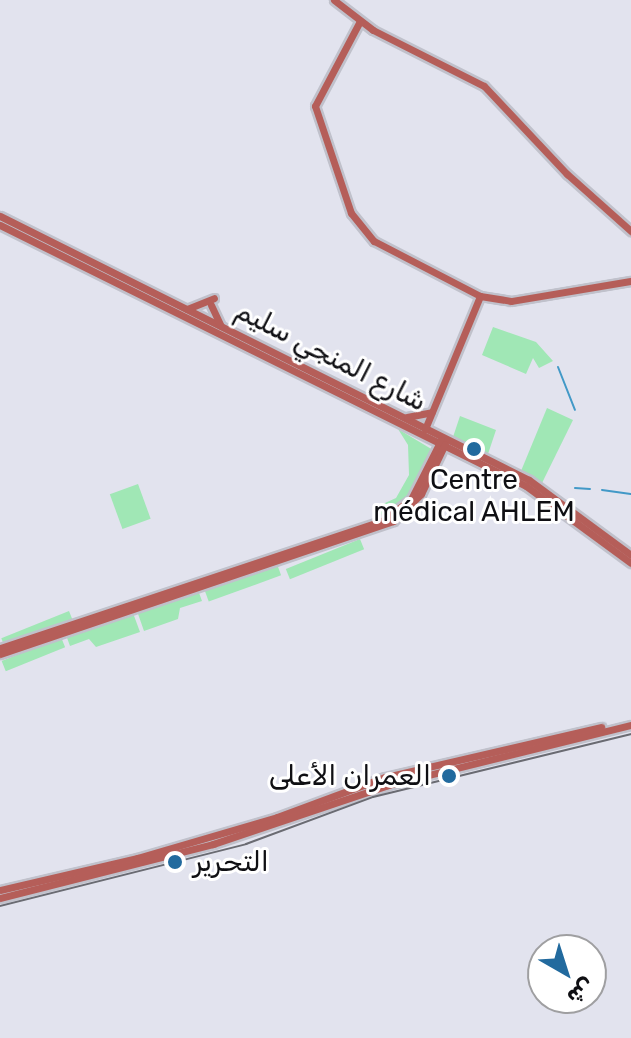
<!DOCTYPE html>
<meta charset="utf-8">
<style>
body{margin:0}
#map{position:relative;width:631px;height:1038px;overflow:hidden;background:#e2e3ee;font-family:Rubik,Cairo,sans-serif}
div>[style]{position:absolute}
.green>*{inset:0;background:#a0e7b5;transform-origin:0 0}
.stream>*{height:2px;margin:-1px;padding:0 1px;transform-origin:1px;border-radius:1px;background:#4299c7}
.roads{filter:drop-shadow(2px 0 #c0c1cb) drop-shadow(-2px 0 #c0c1cb) drop-shadow(0 2px #c0c1cb) drop-shadow(0 -2px #c0c1cb)}
.secondary>*{height:7px;margin:-3.5px;padding:0 3.5px;transform-origin:3.5px;border-radius:3.5px;background:#b55e59}
.tram>*{height:2px;margin:-1px;padding:0 1px;transform-origin:1px;border-radius:1px;background:#6a6b72}
.dots>*{width:22px;height:22px;translate:-50% -50%;box-sizing:border-box;border:4px solid #fff;border-radius:50%}
span{translate:-50% -50%;white-space:nowrap;text-align:center;line-height:1.15;-webkit-text-stroke:6px #fff;paint-order:stroke}
.street-label{font-size:28px;color:#0f0f13}
.poi-label{font-size:28px;color:#0f0f13}
.right{translate:-100% -50%;text-align:right}
.left{translate:0 -50%;text-align:left}
.north{position:absolute;left:527px;top:934px;width:80px;height:80px;box-sizing:border-box;background:#fff;border:2px solid #9f9fa1;border-radius:50%;rotate:141deg;font-size:22px;font-weight:700;line-height:32px;text-align:center;color:#0f0f13}
.north::after{content:'';display:block;margin:auto;width:28px;height:36px;background:#226a9e;clip-path:polygon(50% 0,100% 100%,50% 72%,0 100%)}
</style>
<div id="map">
<div class="green">
<i style="clip-path:polygon(493px 327px,536px 342px,553px 361px,539px 368px,533px 358px,526px 374px,482px 355px)"></i>
<i style="clip-path:polygon(547px 408px,573px 420px,542px 483px,521px 471px)"></i>
<i style="clip-path:polygon(460px 416px,496px 430px,488px 454px,453px 437px)"></i>
<i style="clip-path:polygon(398px 429px,433px 450px,405px 502px,378px 519px,374px 508px,396px 498px,409px 475px,408px 445px)"></i>
<i style="left:138px;top:484px;width:37px;height:30px;rotate:70deg"></i>
<i style="left:360px;top:539px;width:11px;height:80px;rotate:68deg"></i>
<i style="left:277px;top:564px;width:12px;height:77px;rotate:70deg"></i>
<i style="clip-path:polygon(198px 590px,202px 601px,180px 608px,178px 619px,144px 631px,137px 611px)"></i>
<i style="left:69px;top:611px;width:11px;height:73px;rotate:68deg"></i>
<i style="clip-path:polygon(133px 613px,140px 632px,96px 647px,89px 639px,70px 646px,66px 635px)"></i>
<i style="left:61px;top:637px;width:11px;height:64px;rotate:68deg"></i>
</div>
<div class="stream">
<i style="left:558px;top:367px;width:46px;rotate:68.4deg"></i>
<i style="left:575px;top:488px;width:15px;rotate:4deg"></i>
<i style="left:602px;top:490px;width:29px;rotate:8deg"></i>
</div>
<div class="roads">
<div class="secondary">
<i style="left:334px;top:0;width:49px;rotate:37.6deg"></i>
<i style="left:373px;top:30px;width:124px;rotate:26.8deg"></i>
<i style="left:484px;top:86px;width:121px;rotate:46.7deg"></i>
<i style="left:567px;top:174px;width:86px;rotate:41.7deg"></i>
<i style="left:360px;top:21px;width:96px;rotate:117.9deg"></i>
<i style="left:315px;top:106px;width:113px;rotate:71.4deg"></i>
<i style="left:351px;top:213px;width:36px;rotate:51deg"></i>
<i style="left:374px;top:241px;width:119px;rotate:27.4deg"></i>
<i style="left:0;top:216px;width:591px;rotate:26.52deg"></i>
<i style="left:529px;top:480px;width:127px;rotate:36.3deg"></i>
<i style="left:0;top:225px;width:587px;rotate:26.39deg"></i>
<i style="left:526px;top:486px;width:130px;rotate:36.3deg"></i>
<i style="left:211px;top:305px;width:23px;rotate:65deg"></i>
<i style="left:187px;top:309px;width:29px;rotate:-22deg"></i>
<i style="left:407px;top:417px;width:25px;rotate:-11deg"></i>
<i style="left:425px;top:429px;width:144px;rotate:-67.5deg"></i>
<i style="left:480px;top:296px;width:31px;rotate:9deg"></i>
<i style="left:511px;top:301px;width:122px;rotate:-9.5deg"></i>
<i style="left:0;top:648px;width:403px;rotate:-18.4deg"></i>
<i style="left:382px;top:521px;width:36px;rotate:-37deg"></i>
<i style="left:411px;top:499px;width:66px;rotate:-63deg"></i>
<i style="left:0;top:654px;width:415px;rotate:-18.7deg"></i>
<i style="left:393px;top:521px;width:39px;rotate:-44deg"></i>
<i style="left:421px;top:494px;width:55px;rotate:-64.4deg"></i>
<i style="left:0;top:890px;width:141px;rotate:-13.1deg"></i>
<i style="left:137px;top:858px;width:146px;rotate:-16.3deg"></i>
<i style="left:277px;top:817px;width:115px;rotate:-20.3deg"></i>
<i style="left:385px;top:777px;width:222px;rotate:-13deg"></i>
<i style="left:0;top:898px;width:220px;rotate:-14.2deg"></i>
<i style="left:213px;top:844px;width:185px;rotate:-18.6deg"></i>
<i style="left:388px;top:785px;width:250px;rotate:-13.9deg"></i>
</div>
</div>
<div class="tram">
<i style="left:0;top:906px;width:254px;rotate:-14.1deg"></i>
<i style="left:246px;top:844px;width:135px;rotate:-20.3deg"></i>
<i style="left:373px;top:797px;width:266px;rotate:-13.7deg"></i>
</div>
<div class="dots">
<i style="left:474px;top:449px;background:#226a9e"></i>
<i style="left:449px;top:776px;background:#226a9e"></i>
<i style="left:175px;top:862px;background:#226a9e"></i>
</div>
<div class="street-label">
<span style="left:331px;top:356px;rotate:27deg">شارع المنجي سليم</span>
</div>
<div class="poi-label">
<span style="left:474px;top:496px">Centre<br>médical AHLEM</span>
<span class="right" style="left:431px;top:776px">العمران الأعلى</span>
<span class="left" style="left:193px;top:862px">التحرير</span>
</div>
<div class="north">ش</div>
</div>
